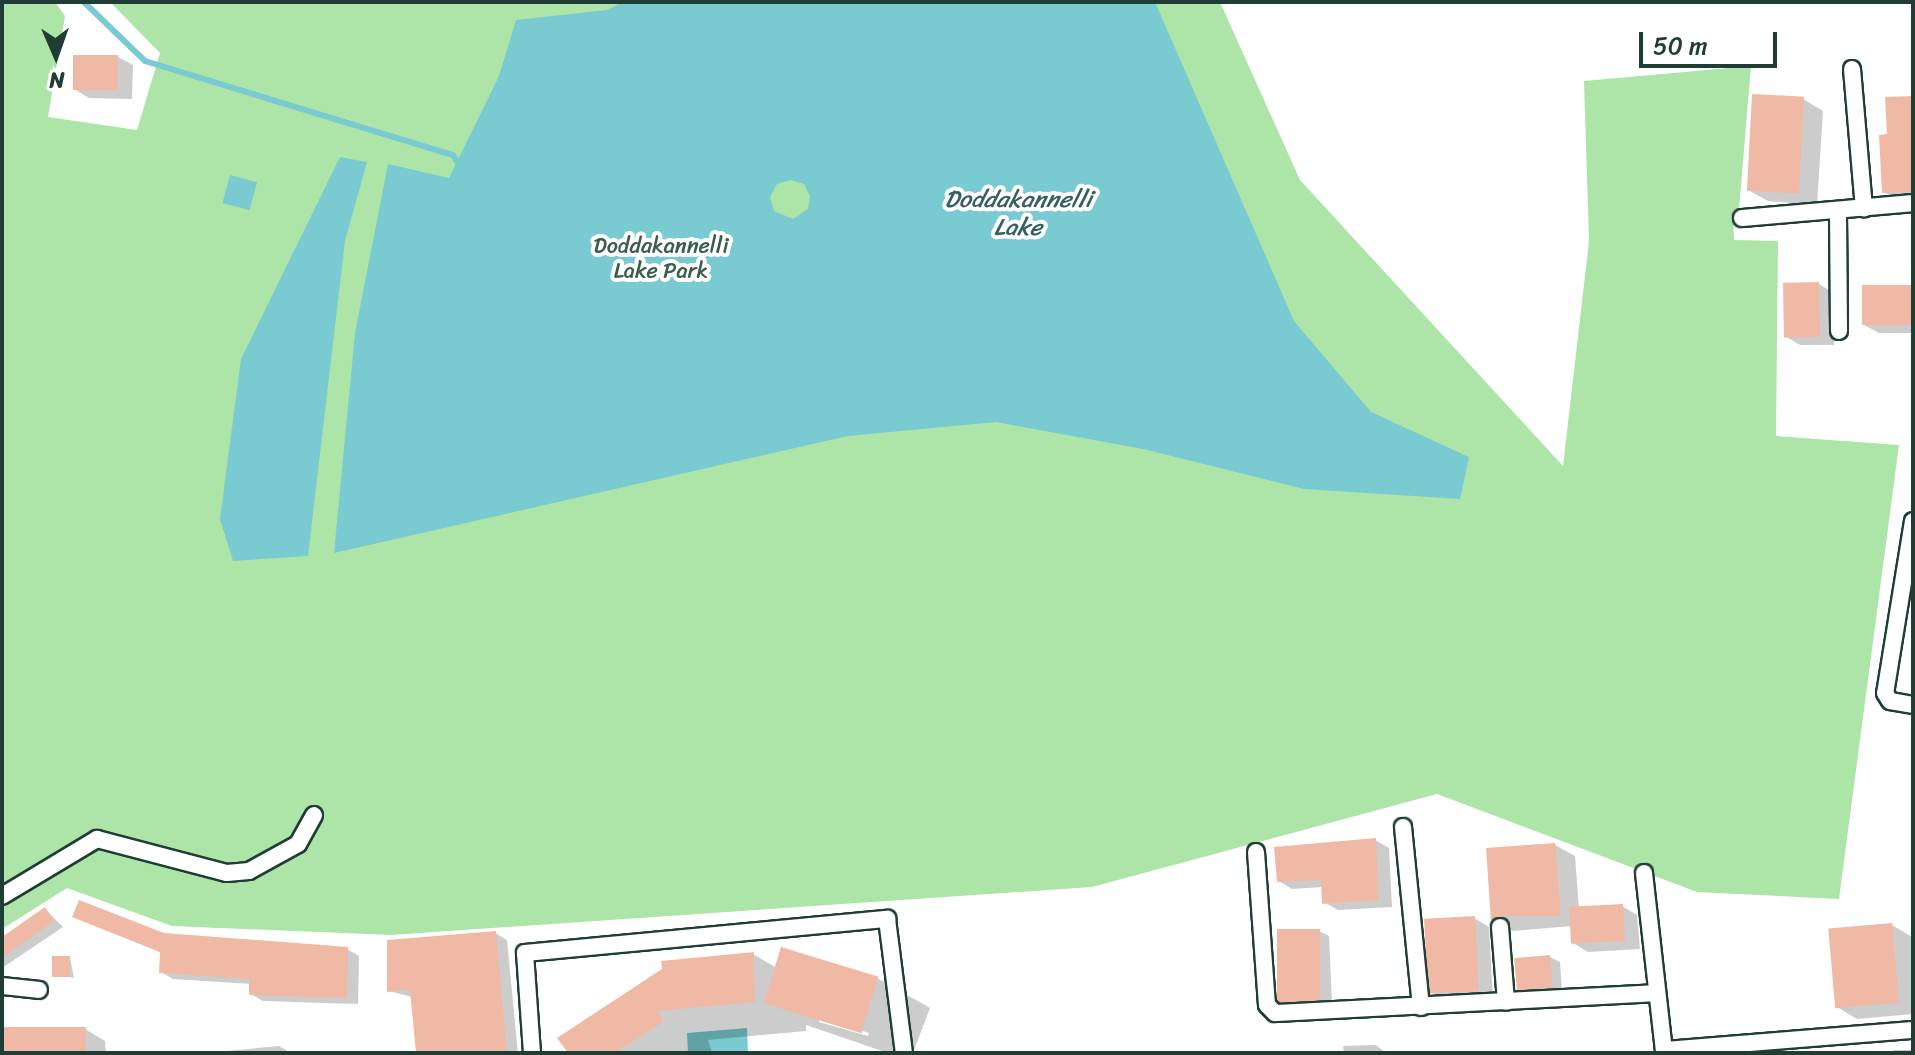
<!DOCTYPE html>
<style>
body{margin:0}
#map{position:relative;width:1915px;height:1055px;overflow:hidden;background:#fff;font-family:Sriracha,sans-serif}
div>[style]{position:absolute}
.green>*{inset:0;background:#ade4a8}
.water>*{inset:0;background:#7acbd1;transform-origin:0 0}
.shadow>*{inset:0;background:#0003;transform-origin:0 0}
.stream>*{height:6px;margin:-3px;padding:0 3px;transform-origin:3px;border-radius:3px;background:#7acbd1}
.building>*{inset:0;background:#f0b9a5;transform-origin:0 0}
.roads{filter:drop-shadow(2px 0 #1f3d34) drop-shadow(-2px 0 #1f3d34) drop-shadow(0 2px #1f3d34) drop-shadow(0 -2px #1f3d34)}
.minor>*{height:16px;margin:-8px;padding:0 8px;transform-origin:8px;border-radius:8px;background:#fff}
span{translate:-50% -50%;white-space:nowrap;text-align:center;line-height:1.15;-webkit-text-stroke:8px #fff;paint-order:stroke}
.park-label{font-size:22px;color:#3b5e4b}
.water-label{font-size:24px;color:#36605b;font-style:italic}
.frame{position:absolute;inset:0;border:4px solid #1f3d34;pointer-events:none}
.north{position:absolute;left:16px;top:16px;width:80px;height:80px;-webkit-text-stroke:6px #fff;paint-order:stroke;rotate:178deg;font-size:22px;font-weight:700;line-height:32px;text-align:center;color:#1f3d34}
.north::after{content:'';display:block;margin:auto;width:28px;height:36px;background:#1f3d34;clip-path:polygon(50% 0,100% 100%,50% 72%,0 100%)}
.scale{position:absolute;left:1639px;top:32px;width:138px;height:36px;box-sizing:border-box;border:4px solid #1f3d34;border-top:0;padding-left:10px;font-size:24px;line-height:28px;white-space:nowrap;color:#1f3d34;-webkit-text-stroke:6px #fff;paint-order:stroke}
</style>
<div id="map">
<div class="green">
<i style="clip-path:polygon(2px 2px,55px 2px,65px 16px,48px 117px,137px 130px,160px 53px,110px 2px,1220px 2px,1300px 180px,1563px 466px,1589px 241px,1584px 81px,1751px 66px,1739px 209px,1733px 210px,1734px 240px,1778px 241px,1776px 436px,1899px 445px,1839px 899px,1697px 892px,1437px 794px,1092px 887px,391px 935px,172px 926px,67px 888px,2px 929px)"></i>
</div>
<div class="water">
<i style="clip-path:polygon(evenodd,623px 2px,1155px 2px,1294px 321px,1371px 412px,1469px 457px,1460px 499px,1304px 489px,1143px 449px,996px 422px,848px 436px,334px 553px,355px 333px,388px 164px,449px 178px,499px 76px,516px 20px,607px 10px,623px 2px,791px 180px,804px 184px,810px 196px,808px 209px,793px 219px,774px 211px,770px 197px,777px 184px,791px 180px)"></i>
<i style="clip-path:polygon(340px 157px,367px 162px,345px 241px,308px 556px,233px 561px,220px 519px,241px 359px)"></i>
<i style="left:230px;top:175px;width:28px;height:29px;rotate:15deg"></i>
<i style="clip-path:polygon(747px 1028px,748px 1053px,688px 1053px,687px 1033px)"></i>
</div>
<div class="shadow">
<i style="clip-path:polygon(118px 57px,133px 65px,132px 99px,89px 98px,74px 89px)"></i>
<i style="clip-path:polygon(1913px 98px,1913px 200px,1898px 200px,1884px 192px,1889px 136px)"></i>
<i style="clip-path:polygon(1803px 99px,1823px 111px,1817px 205px,1768px 201px,1748px 190px)"></i>
<i style="clip-path:polygon(1819px 284px,1834px 293px,1834px 345px,1800px 345px,1785px 336px)"></i>
<i style="clip-path:polygon(1913px 287px,1913px 333px,1879px 333px,1864px 325px)"></i>
<i style="clip-path:polygon(1375px 840px,1389px 848px,1392px 907px,1338px 910px,1324px 902px,1323px 887px,1292px 889px,1279px 881px)"></i>
<i style="clip-path:polygon(1555px 845px,1575px 856px,1579px 909px,1622px 906px,1637px 915px,1640px 949px,1588px 952px,1573px 943px,1572px 926px,1513px 931px,1493px 920px)"></i>
<i style="clip-path:polygon(45px 909px,63px 927px,2px 968px,2px 939px)"></i>
<i style="clip-path:polygon(74px 916px,163px 935px,347px 949px,359px 956px,358px 1004px,263px 1001px,251px 994px,251px 984px,173px 979px,161px 972px,162px 953px)"></i>
<i style="clip-path:polygon(1474px 918px,1489px 927px,1493px 999px,1448px 1001px,1433px 993px)"></i>
<i style="clip-path:polygon(1892px 925px,1912px 937px,1913px 1014px,1857px 1019px,1837px 1007px)"></i>
<i style="clip-path:polygon(1319px 931px,1329px 936px,1332px 1004px,1292px 1006px,1283px 1000px)"></i>
<i style="clip-path:polygon(495px 933px,507px 940px,518px 1053px,418px 1053px,412px 997px,389px 991px)"></i>
<i style="clip-path:polygon(evenodd,782px 950px,879px 979px,930px 1008px,913px 1053px,888px 1053px,806px 1025px,806px 1031px,708px 1040px,712px 1053px,570px 1053px,753px 954px,777px 968px,782px 950px,819px 1017px,869px 1033px,868px 1036px,819px 1022px,819px 1017px)"></i>
<i style="clip-path:polygon(1550px 957px,1560px 962px,1562px 992px,1528px 994px,1518px 988px)"></i>
<i style="clip-path:polygon(70px 958px,74px 978px,54px 975px)"></i>
<i style="clip-path:polygon(85px 1029px,105px 1041px,106px 1053px,2px 1053px,2px 1030px)"></i>
<i style="clip-path:polygon(1376px 1045px,1386px 1053px,1344px 1053px,1343px 1046px)"></i>
<i style="clip-path:polygon(279px 1046px,291px 1053px,205px 1053px)"></i>
<i style="left:1893px;top:1050px;width:20px;height:3px"></i>
</div>
<div class="stream">
<i style="left:84px;top:2px;width:85px;rotate:44deg"></i>
<i style="left:145px;top:61px;width:322px;rotate:17deg"></i>
<i style="left:453px;top:155px;width:13px;rotate:58deg"></i>
</div>
<div class="building">
<i style="left:73px;top:55px;width:45px;height:35px"></i>
<i style="left:1752px;top:94px;width:52px;height:97px;rotate:3deg"></i>
<i style="clip-path:polygon(1913px 96px,1913px 192px,1882px 193px,1879px 135px,1887px 134px,1885px 97px)"></i>
<i style="left:1819px;top:282px;width:55px;height:36px;rotate:89deg"></i>
<i style="left:1913px;top:285px;width:40px;height:51px;rotate:90deg"></i>
<i style="clip-path:polygon(1376px 838px,1379px 900px,1322px 904px,1321px 880px,1277px 882px,1274px 847px)"></i>
<i style="clip-path:polygon(1555px 843px,1561px 916px,1500px 916px,1491px 921px,1486px 848px)"></i>
<i style="clip-path:polygon(79px 900px,164px 933px,348px 947px,347px 998px,249px 995px,249px 979px,159px 973px,160px 952px,72px 917px)"></i>
<i style="left:1623px;top:904px;width:37px;height:54px;rotate:87deg"></i>
<i style="clip-path:polygon(45px 907px,54px 921px,2px 957px,2px 937px)"></i>
<i style="left:1475px;top:916px;width:75px;height:51px;rotate:87deg"></i>
<i style="left:1892px;top:923px;width:80px;height:64px;rotate:85deg"></i>
<i style="left:1277px;top:929px;width:43px;height:73px"></i>
<i style="clip-path:polygon(496px 931px,507px 1053px,416px 1053px,410px 990px,387px 992px,387px 940px)"></i>
<i style="left:781px;top:947px;width:102px;height:59px;rotate:17deg"></i>
<i style="clip-path:polygon(754px 952px,755px 1002px,658px 1011px,663px 1022px,615px 1053px,568px 1053px,557px 1038px,662px 969px,661px 961px)"></i>
<i style="left:1550px;top:955px;width:32px;height:36px;rotate:85deg"></i>
<i style="left:52px;top:956px;width:18px;height:21px"></i>
<i style="left:86px;top:1027px;width:25px;height:84px;rotate:90deg"></i>
</div>
<div class="roads">
<div class="minor">
<i style="left:1852px;top:69px;width:140px;rotate:85.1deg"></i>
<i style="left:1838px;top:214px;width:117px;rotate:89.5deg"></i>
<i style="left:1742px;top:218px;width:172px;rotate:-5deg"></i>
<i style="left:1913px;top:521px;width:174px;rotate:99.2deg"></i>
<i style="left:1885px;top:693px;width:9px;rotate:58deg"></i>
<i style="left:1890px;top:701px;width:23px;rotate:10deg"></i>
<i style="left:1403px;top:827px;width:181px;rotate:84.3deg"></i>
<i style="left:1256px;top:852px;width:153px;rotate:85.9deg"></i>
<i style="left:1267px;top:1005px;width:11px;rotate:45deg"></i>
<i style="left:1275px;top:1013px;width:381px;rotate:-3deg"></i>
<i style="left:1644px;top:873px;width:178px;rotate:83.6deg"></i>
<i style="left:1664px;top:1050px;width:250px;rotate:-4.6deg"></i>
<i style="left:2px;top:896px;width:111px;rotate:-31deg"></i>
<i style="left:97px;top:839px;width:134px;rotate:14.7deg"></i>
<i style="left:227px;top:873px;width:22px;rotate:-5deg"></i>
<i style="left:249px;top:871px;width:56px;rotate:-28.9deg"></i>
<i style="left:298px;top:844px;width:33px;rotate:-61deg"></i>
<i style="left:1500px;top:927px;width:75px;rotate:85.4deg"></i>
<i style="left:2px;top:986px;width:37px;rotate:6deg"></i>
<i style="left:532px;top:1053px;width:100px;rotate:-94deg"></i>
<i style="left:525px;top:953px;width:364px;rotate:-5.4deg"></i>
<i style="left:887px;top:919px;width:135px;rotate:82.8deg"></i>
</div>
</div>
<div class="park-label">
<span style="left:661px;top:258px">Doddakannelli<br>Lake Park</span>
</div>
<div class="water-label">
<span style="left:1018px;top:214px">Doddakannelli<br>Lake</span>
</div>
<div class="frame"></div>
<div class="north">N</div>
<div class="scale">50 m</div>
</div>
